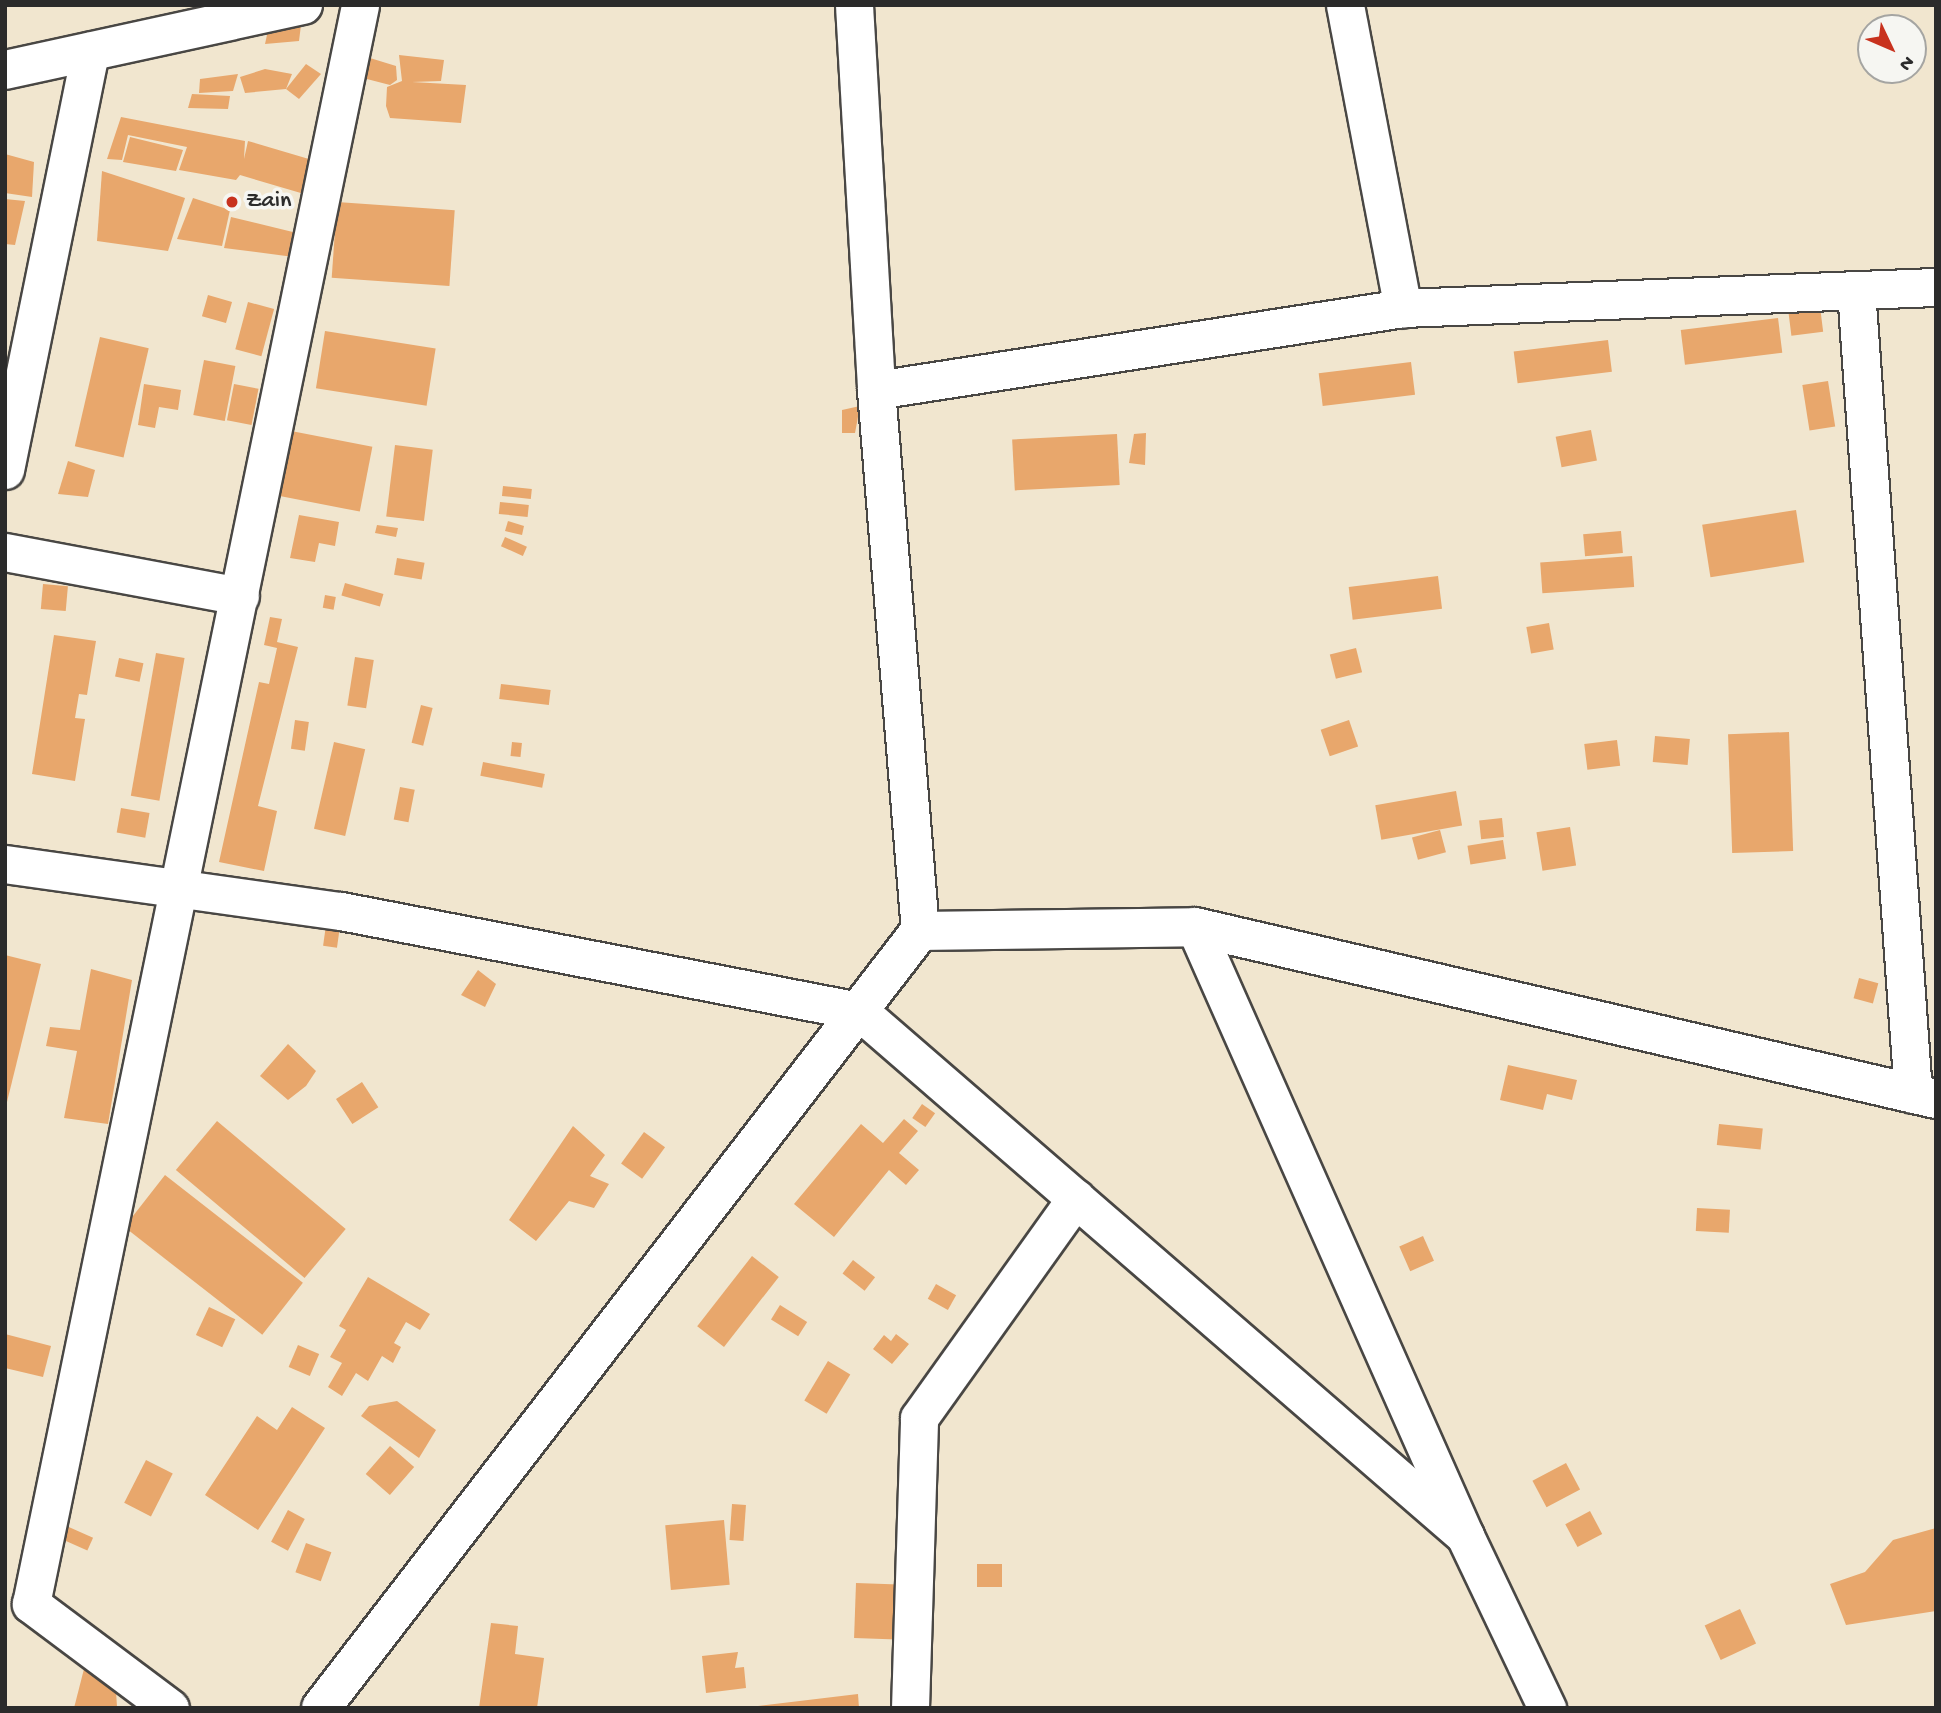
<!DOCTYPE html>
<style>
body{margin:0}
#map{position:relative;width:1941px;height:1713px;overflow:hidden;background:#f1e6cf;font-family:"Gochi Hand",sans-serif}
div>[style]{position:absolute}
.building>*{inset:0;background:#e8a76c;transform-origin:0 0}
.roads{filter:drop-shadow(2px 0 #494744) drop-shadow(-2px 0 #494744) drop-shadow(0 2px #494744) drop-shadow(0 -2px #494744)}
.minor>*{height:37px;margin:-18.5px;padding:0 18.5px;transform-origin:18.5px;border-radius:18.5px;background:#fff}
.tertiary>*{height:38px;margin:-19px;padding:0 19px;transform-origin:19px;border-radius:19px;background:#fff}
.secondary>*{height:38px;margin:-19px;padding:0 19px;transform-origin:19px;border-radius:19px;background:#fff}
.dots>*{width:19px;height:19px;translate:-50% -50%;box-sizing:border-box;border:4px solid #f6f6f2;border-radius:50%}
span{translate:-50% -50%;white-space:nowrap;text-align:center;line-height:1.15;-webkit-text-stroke:7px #f6f6f2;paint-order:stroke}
.poi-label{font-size:24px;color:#2b2b2b}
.left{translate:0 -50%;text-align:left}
.frame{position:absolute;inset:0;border:7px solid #2b2b2b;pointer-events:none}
.north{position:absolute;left:1857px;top:14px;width:70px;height:70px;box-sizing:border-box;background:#f6f6f2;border:2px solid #a5a5a2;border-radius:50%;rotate:134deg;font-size:19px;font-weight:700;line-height:28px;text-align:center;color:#2b2b2b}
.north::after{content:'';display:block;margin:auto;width:24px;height:32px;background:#c8321e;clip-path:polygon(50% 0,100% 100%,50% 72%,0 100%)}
</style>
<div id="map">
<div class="building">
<i style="clip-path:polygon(301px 25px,299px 41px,265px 44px,269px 26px)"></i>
<i style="clip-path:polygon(399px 55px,444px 60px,441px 81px,412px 82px,466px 85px,461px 123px,390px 118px,386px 106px,387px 87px,402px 81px)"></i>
<i style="clip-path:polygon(370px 58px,396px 66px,397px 80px,390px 85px,363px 78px)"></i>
<i style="clip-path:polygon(306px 64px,321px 74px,299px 99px,286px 89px)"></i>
<i style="clip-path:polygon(265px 69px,292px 74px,286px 89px,245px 93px,240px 77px)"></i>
<i style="clip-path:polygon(238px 74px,233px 91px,199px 93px,200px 79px)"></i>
<i style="clip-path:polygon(192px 94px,230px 96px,228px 109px,188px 108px)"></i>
<i style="clip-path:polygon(121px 117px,245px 141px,244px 159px,248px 141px,319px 162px,311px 196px,240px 175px,236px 180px,179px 170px,187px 147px,128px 135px,122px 160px,107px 159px)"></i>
<i style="clip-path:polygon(130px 137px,183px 150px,176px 171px,123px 162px)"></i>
<i style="clip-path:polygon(5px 154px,34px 162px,32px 197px,5px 193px)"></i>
<i style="clip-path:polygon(102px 171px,185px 198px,168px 251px,97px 241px)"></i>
<i style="clip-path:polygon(193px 198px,230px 210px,222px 246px,177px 239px)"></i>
<i style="clip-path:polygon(5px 199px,25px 201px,15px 245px,5px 244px)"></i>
<i style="left:337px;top:202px;width:118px;height:76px;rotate:4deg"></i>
<i style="clip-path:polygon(231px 217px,301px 234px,294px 257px,224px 248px)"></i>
<i style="left:208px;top:295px;width:25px;height:22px;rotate:16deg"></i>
<i style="left:1819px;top:298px;width:34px;height:32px;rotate:83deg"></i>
<i style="left:248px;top:302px;width:27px;height:49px;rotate:15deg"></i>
<i style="left:1778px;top:318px;width:35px;height:98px;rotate:83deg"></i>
<i style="left:325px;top:331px;width:112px;height:58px;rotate:9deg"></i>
<i style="left:100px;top:337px;width:50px;height:112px;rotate:13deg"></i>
<i style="left:1608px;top:340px;width:32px;height:95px;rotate:83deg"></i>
<i style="left:204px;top:360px;width:32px;height:56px;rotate:11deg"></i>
<i style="left:1411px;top:362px;width:33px;height:93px;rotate:83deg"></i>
<i style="left:1828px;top:381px;width:46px;height:26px;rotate:81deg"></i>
<i style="clip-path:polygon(144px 384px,181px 390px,178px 410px,159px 407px,155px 428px,138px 425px)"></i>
<i style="left:234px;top:384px;width:25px;height:37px;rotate:11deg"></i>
<i style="clip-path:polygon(860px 406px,855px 433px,842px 433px,842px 410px)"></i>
<i style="left:286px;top:430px;width:88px;height:66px;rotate:11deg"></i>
<i style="left:1591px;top:430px;width:31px;height:36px;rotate:79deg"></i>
<i style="clip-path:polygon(1146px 433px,1145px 465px,1129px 463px,1134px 434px)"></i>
<i style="left:1117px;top:434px;width:51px;height:105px;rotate:87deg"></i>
<i style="left:395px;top:445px;width:38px;height:72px;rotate:7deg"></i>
<i style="clip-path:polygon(68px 461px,95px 470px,88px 497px,58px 494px)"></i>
<i style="left:503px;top:486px;width:29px;height:10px;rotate:6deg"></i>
<i style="left:500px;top:502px;width:29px;height:12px;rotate:6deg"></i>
<i style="left:1796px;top:510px;width:53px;height:95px;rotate:81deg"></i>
<i style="clip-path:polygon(299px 515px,339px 522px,335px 546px,319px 543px,315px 562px,290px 558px)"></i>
<i style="clip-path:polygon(508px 521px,524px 526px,522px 535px,505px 531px)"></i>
<i style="clip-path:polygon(377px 525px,398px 528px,396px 537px,375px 533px)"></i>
<i style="left:1621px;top:531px;width:22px;height:38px;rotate:85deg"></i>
<i style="left:505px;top:537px;width:24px;height:10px;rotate:24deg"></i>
<i style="left:1632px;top:556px;width:31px;height:92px;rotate:86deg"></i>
<i style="left:397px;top:558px;width:28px;height:17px;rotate:10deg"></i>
<i style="left:1438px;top:576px;width:33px;height:90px;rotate:83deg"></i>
<i style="left:345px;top:583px;width:40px;height:13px;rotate:16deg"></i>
<i style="left:43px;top:584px;width:25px;height:25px;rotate:5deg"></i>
<i style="left:325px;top:595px;width:11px;height:13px;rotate:10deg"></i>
<i style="clip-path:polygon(270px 617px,282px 619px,277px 642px,298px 647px,258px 806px,277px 811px,264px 871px,219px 862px,259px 682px,269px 684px,277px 648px,264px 645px)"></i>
<i style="left:1549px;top:623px;width:27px;height:23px;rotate:80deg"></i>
<i style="clip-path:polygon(54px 635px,96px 641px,87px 695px,79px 694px,75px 718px,85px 719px,75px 781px,32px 774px)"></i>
<i style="left:1356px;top:648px;width:25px;height:27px;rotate:76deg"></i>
<i style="left:156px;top:653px;width:29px;height:145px;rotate:10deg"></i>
<i style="left:355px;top:657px;width:19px;height:49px;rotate:9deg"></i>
<i style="left:119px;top:658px;width:25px;height:19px;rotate:12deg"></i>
<i style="left:501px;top:684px;width:50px;height:15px;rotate:7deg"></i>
<i style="left:421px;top:705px;width:12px;height:39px;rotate:14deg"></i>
<i style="left:295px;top:720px;width:14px;height:29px;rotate:8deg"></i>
<i style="left:1349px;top:720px;width:28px;height:30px;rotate:71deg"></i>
<i style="left:1789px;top:732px;width:119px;height:61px;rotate:88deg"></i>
<i style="left:1655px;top:736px;width:35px;height:26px;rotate:5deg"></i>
<i style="left:1617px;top:740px;width:26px;height:33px;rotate:83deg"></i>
<i style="left:334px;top:742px;width:32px;height:89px;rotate:13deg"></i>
<i style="left:512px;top:742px;width:10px;height:14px;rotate:6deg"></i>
<i style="left:483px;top:762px;width:63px;height:14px;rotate:11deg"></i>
<i style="left:400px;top:787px;width:15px;height:33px;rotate:11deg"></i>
<i style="left:1456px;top:791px;width:35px;height:82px;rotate:80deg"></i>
<i style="left:121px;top:808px;width:29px;height:25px;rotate:10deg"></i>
<i style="left:1502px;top:818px;width:19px;height:23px;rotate:84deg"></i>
<i style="left:1570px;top:827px;width:39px;height:34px;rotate:81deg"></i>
<i style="left:1440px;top:830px;width:23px;height:29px;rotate:75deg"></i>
<i style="left:1503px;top:840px;width:19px;height:36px;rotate:81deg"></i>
<i style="left:327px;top:918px;width:14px;height:28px;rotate:8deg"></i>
<i style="clip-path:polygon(5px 955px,41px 964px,6px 1106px,5px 1106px)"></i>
<i style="clip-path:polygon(91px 969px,132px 980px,108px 1124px,64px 1118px,77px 1051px,46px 1046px,50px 1027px,80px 1030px)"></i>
<i style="clip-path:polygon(478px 970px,496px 984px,485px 1007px,461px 995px)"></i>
<i style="left:1859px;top:978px;width:20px;height:21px;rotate:15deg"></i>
<i style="clip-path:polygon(288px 1044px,316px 1071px,306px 1086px,288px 1100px,260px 1076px)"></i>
<i style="clip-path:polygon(1508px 1065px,1577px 1080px,1572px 1100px,1547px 1094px,1543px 1110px,1500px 1100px)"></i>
<i style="left:362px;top:1082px;width:30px;height:31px;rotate:57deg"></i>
<i style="left:922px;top:1104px;width:16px;height:17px;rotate:35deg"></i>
<i style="clip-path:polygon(904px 1119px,918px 1131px,899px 1153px,919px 1170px,906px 1185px,889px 1170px,834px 1237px,794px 1204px,861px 1124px,883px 1143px)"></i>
<i style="left:217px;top:1121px;width:168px;height:64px;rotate:40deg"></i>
<i style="left:1719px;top:1124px;width:44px;height:21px;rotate:6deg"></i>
<i style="clip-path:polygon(573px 1126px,605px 1155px,590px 1176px,609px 1184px,594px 1208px,569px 1201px,536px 1241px,509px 1220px)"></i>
<i style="left:644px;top:1132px;width:26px;height:39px;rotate:36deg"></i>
<i style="left:165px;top:1175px;width:175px;height:66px;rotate:38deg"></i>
<i style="left:1697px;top:1208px;width:33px;height:23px;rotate:3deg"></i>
<i style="left:1423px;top:1236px;width:27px;height:26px;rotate:66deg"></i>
<i style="left:752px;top:1256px;width:34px;height:89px;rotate:38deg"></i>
<i style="left:853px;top:1260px;width:28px;height:17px;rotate:38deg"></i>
<i style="clip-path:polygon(368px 1277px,430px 1314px,420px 1330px,406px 1322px,394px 1343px,401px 1347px,393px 1363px,382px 1356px,368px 1381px,356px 1373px,342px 1396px,328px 1387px,342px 1363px,330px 1357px,346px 1330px,339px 1326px)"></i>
<i style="left:936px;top:1284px;width:23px;height:17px;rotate:29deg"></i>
<i style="left:780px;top:1305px;width:32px;height:17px;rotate:32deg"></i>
<i style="left:209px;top:1307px;width:29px;height:31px;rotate:25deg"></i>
<i style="clip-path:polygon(5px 1334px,51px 1346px,43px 1377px,5px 1368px)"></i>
<i style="clip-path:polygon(896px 1334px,909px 1344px,892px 1364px,873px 1349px,884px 1335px,891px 1341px)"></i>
<i style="left:298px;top:1345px;width:23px;height:24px;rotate:23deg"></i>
<i style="left:828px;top:1361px;width:26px;height:46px;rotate:31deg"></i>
<i style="clip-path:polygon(397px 1401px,436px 1430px,419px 1458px,361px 1416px,369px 1406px)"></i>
<i style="clip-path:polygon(292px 1407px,325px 1428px,258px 1530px,205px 1495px,257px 1416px,277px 1430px)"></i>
<i style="left:390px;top:1446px;width:32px;height:37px;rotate:41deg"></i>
<i style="left:146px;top:1460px;width:30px;height:48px;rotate:27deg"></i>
<i style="left:1566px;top:1463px;width:30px;height:38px;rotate:62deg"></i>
<i style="left:732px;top:1504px;width:14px;height:36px;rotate:4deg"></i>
<i style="left:288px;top:1510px;width:19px;height:36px;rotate:28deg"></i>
<i style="left:1590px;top:1511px;width:26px;height:28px;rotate:62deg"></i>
<i style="left:724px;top:1520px;width:65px;height:59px;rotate:85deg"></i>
<i style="left:62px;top:1524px;width:34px;height:14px;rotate:24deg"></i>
<i style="clip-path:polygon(1936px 1528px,1936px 1611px,1846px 1625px,1830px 1584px,1865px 1572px,1893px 1540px)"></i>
<i style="left:306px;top:1543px;width:27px;height:31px;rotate:20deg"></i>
<i style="left:977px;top:1564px;width:25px;height:23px"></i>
<i style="left:856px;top:1583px;width:57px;height:55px;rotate:2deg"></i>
<i style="left:1740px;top:1609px;width:38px;height:39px;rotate:65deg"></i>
<i style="clip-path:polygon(491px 1623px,518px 1626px,515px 1654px,544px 1658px,537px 1708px,479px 1708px)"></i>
<i style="clip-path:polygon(738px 1652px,735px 1668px,744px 1667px,746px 1688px,706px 1693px,702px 1656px)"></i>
<i style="clip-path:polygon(84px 1669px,115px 1674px,117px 1707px,74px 1708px)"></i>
<i style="clip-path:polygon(858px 1694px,859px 1708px,759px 1708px,758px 1706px)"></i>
</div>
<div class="roads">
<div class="minor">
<i style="left:854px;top:5px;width:386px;rotate:86.7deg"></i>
<i style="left:876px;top:390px;width:543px;rotate:85.35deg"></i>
<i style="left:1345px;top:5px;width:309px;rotate:79.2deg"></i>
<i style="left:1856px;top:290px;width:806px;rotate:85.94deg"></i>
<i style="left:876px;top:390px;width:533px;rotate:-8.84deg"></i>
<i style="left:1403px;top:308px;width:533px;rotate:-2.26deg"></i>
<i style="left:5px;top:470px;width:428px;rotate:-78.5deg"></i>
<i style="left:5px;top:552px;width:239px;rotate:10.6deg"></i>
<i style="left:5px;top:864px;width:339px;rotate:8deg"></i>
<i style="left:341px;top:911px;width:528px;rotate:10.93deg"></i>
<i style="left:859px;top:1011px;width:802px;rotate:40.9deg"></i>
<i style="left:1195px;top:927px;width:666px;rotate:66.09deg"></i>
<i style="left:1465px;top:1536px;width:191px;rotate:64.5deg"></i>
<i style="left:170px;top:1708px;width:174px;rotate:-143.2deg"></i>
<i style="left:31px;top:1604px;width:1632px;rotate:-78.37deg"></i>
<i style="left:910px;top:1708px;width:290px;rotate:-88.2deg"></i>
<i style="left:919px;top:1418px;width:270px;rotate:-54.5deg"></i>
</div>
<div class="tertiary">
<i style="left:321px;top:1708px;width:981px;rotate:-52.37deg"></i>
<i style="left:920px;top:931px;width:275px;rotate:-0.8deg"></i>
<i style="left:1195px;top:927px;width:761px;rotate:13.07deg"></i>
</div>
<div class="secondary">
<i style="left:5px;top:70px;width:305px;rotate:-12.3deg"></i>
</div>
</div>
<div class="dots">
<i style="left:232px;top:202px;background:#c8321e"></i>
</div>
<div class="poi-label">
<span class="left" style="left:246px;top:202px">Zain</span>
</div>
<div class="frame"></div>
<div class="north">N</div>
</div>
